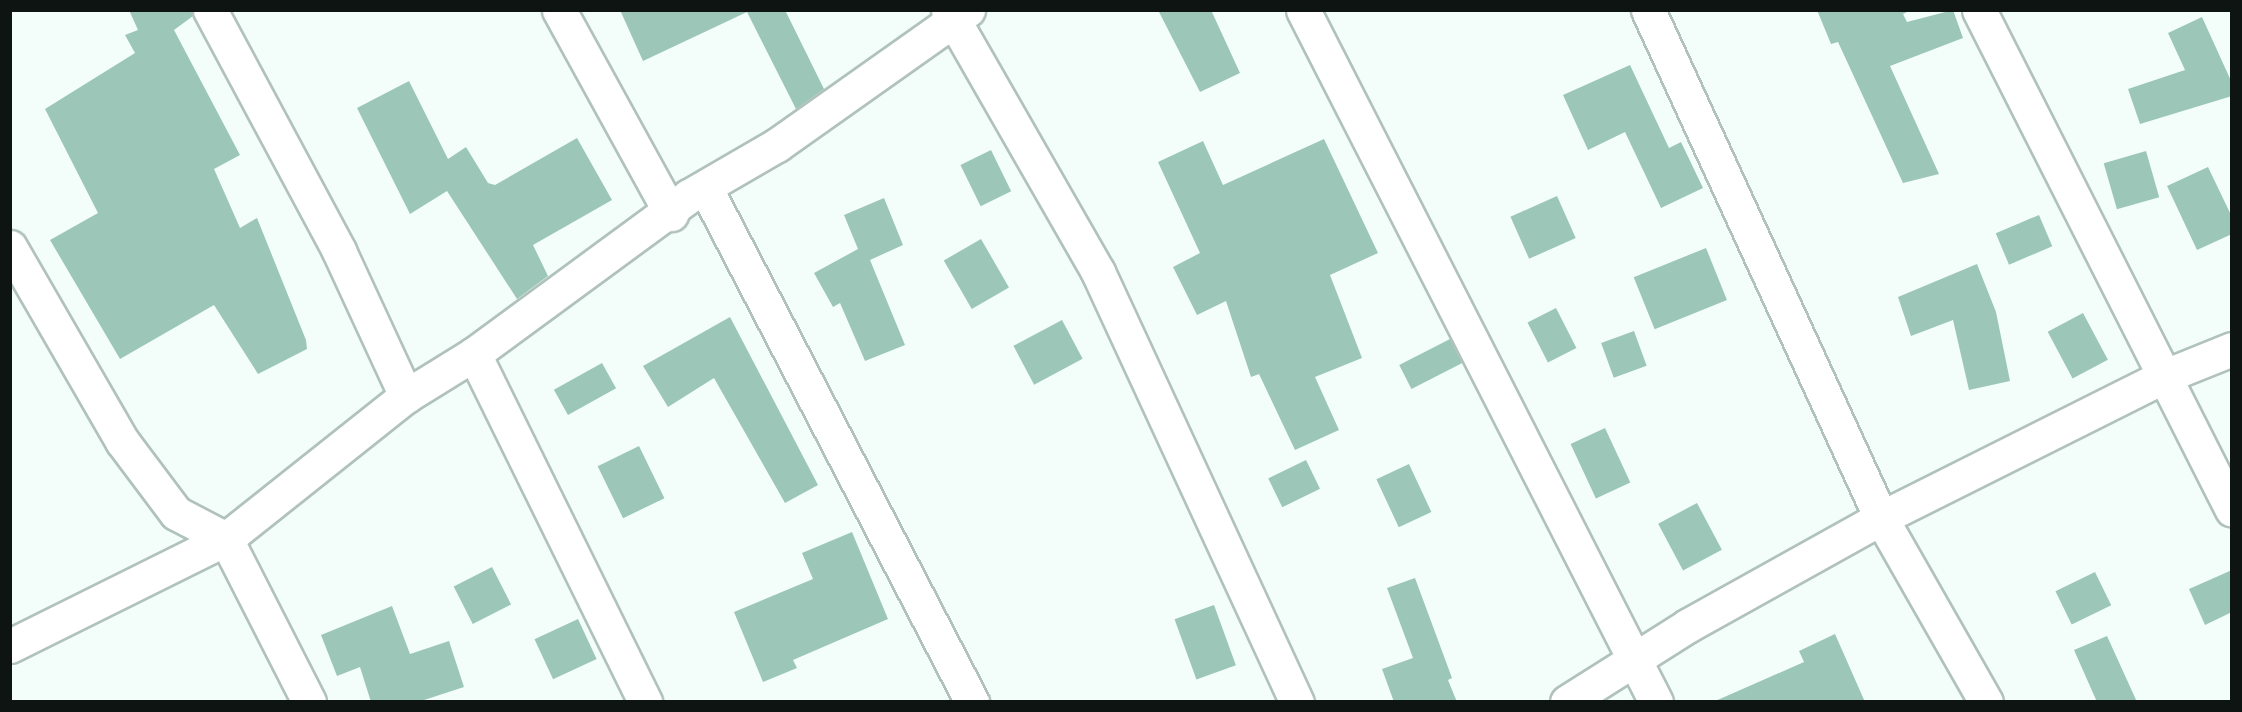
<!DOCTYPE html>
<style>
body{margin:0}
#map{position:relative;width:2242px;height:712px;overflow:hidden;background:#f3fefa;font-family:Jost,sans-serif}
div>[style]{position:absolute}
.building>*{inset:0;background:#9cc7b8;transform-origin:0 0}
.roads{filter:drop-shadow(2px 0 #b0c2bb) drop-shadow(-2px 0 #b0c2bb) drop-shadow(0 2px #b0c2bb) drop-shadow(0 -2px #b0c2bb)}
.minor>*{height:33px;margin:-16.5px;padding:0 16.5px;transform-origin:16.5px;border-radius:16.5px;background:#fff}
span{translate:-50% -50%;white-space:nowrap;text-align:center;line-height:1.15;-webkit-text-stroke:6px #fff;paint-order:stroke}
.frame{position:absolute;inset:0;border:12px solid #0d1411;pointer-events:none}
</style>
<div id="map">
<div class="building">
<i style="clip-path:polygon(129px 10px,191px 10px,193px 16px,174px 30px,240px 155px,214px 169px,240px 228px,257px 218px,306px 340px,307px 349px,258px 374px,214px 305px,120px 359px,50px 240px,98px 213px,45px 109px,135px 53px,125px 35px,138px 30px)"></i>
<i style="clip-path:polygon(620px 10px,785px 10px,824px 89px,796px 109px,747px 12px,643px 61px)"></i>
<i style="clip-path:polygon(1158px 10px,1211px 10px,1240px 73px,1200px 92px)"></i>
<i style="clip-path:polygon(1817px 10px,1911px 10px,1903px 14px,1907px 22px,1953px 10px,1963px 38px,1890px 66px,1939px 174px,1903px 183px,1838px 42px,1831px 44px)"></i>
<i style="clip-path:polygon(2202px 17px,2232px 83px,2232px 96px,2140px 124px,2128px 89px,2185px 70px,2168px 33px)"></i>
<i style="clip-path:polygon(1630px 65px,1669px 148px,1681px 142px,1703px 188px,1661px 208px,1625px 132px,1588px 150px,1563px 95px)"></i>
<i style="clip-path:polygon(409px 81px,448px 159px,466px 147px,488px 183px,495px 185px,577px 138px,612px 200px,533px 245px,548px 276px,517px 299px,447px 191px,410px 214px,357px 108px)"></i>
<i style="clip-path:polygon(1324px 139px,1378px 253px,1330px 275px,1362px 358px,1315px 377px,1339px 430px,1295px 450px,1259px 374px,1251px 377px,1226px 301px,1197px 315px,1173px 267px,1200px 253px,1158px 162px,1203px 141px,1223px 185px)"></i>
<i style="left:991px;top:150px;width:46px;height:34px;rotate:64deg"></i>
<i style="left:2146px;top:151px;width:48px;height:44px;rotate:74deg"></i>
<i style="clip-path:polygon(2208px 167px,2232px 217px,2232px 234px,2197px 250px,2167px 186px)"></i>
<i style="left:1557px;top:196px;width:46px;height:51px;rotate:66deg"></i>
<i style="clip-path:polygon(884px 198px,903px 245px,870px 260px,905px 345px,865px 361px,840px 303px,833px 307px,814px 273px,858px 249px,844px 215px)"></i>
<i style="left:2039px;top:215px;width:34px;height:47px;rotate:67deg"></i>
<i style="left:981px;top:239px;width:56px;height:43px;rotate:60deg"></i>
<i style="left:1706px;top:248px;width:56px;height:78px;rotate:68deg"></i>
<i style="clip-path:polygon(1977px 264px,1996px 312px,2010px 381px,1969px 390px,1953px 320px,1911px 336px,1898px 297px)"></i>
<i style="left:1556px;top:308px;width:45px;height:32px;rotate:63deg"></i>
<i style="left:2083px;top:313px;width:53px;height:40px;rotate:62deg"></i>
<i style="clip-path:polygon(730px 317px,818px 485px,785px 503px,714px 378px,668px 407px,643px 366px)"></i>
<i style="left:1062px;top:320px;width:44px;height:55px;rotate:62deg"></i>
<i style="left:1634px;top:331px;width:37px;height:35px;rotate:70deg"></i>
<i style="left:1450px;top:339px;width:27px;height:57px;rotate:63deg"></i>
<i style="left:602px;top:363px;width:29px;height:55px;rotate:61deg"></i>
<i style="left:1605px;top:428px;width:60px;height:38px;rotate:65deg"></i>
<i style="left:639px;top:446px;width:58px;height:46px;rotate:64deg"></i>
<i style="left:1306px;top:460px;width:32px;height:42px;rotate:64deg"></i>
<i style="left:1409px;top:464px;width:53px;height:36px;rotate:65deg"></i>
<i style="left:1697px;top:503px;width:53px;height:44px;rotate:62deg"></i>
<i style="clip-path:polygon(852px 532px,888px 619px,793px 660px,797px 668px,763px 682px,734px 612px,813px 579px,802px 553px)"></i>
<i style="left:492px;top:567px;width:42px;height:43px;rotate:63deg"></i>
<i style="clip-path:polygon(2232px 570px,2232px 612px,2205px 625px,2189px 589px)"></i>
<i style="left:2095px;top:572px;width:37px;height:44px;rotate:64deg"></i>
<i style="clip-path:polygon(1415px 578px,1452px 678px,1448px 680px,1457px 702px,1394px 702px,1382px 669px,1413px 658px,1387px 588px)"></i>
<i style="left:1214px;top:605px;width:64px;height:42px;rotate:70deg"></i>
<i style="clip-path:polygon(392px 606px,410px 654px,449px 641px,464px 687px,418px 702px,371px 702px,360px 667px,337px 676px,321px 635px)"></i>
<i style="left:578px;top:619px;width:44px;height:48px;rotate:65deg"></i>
<i style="clip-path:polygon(1835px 634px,1865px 702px,1713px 702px,1804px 662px,1799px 651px)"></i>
<i style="clip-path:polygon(2107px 636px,2137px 702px,2097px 702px,2074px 650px)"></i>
</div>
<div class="roads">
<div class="minor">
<i style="left:210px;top:10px;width:273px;rotate:61.8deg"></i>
<i style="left:339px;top:251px;width:160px;rotate:65.2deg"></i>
<i style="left:559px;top:10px;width:233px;rotate:61.2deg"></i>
<i style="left:948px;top:10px;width:302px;rotate:60.2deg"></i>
<i style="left:1098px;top:272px;width:474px;rotate:65.2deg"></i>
<i style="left:1303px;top:10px;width:777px;rotate:62.97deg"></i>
<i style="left:1648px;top:10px;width:559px;rotate:65.36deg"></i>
<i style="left:1881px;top:518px;width:212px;rotate:60.3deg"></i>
<i style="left:1979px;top:10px;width:560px;rotate:63.16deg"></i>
<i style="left:706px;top:189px;width:578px;rotate:62.59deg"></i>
<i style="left:10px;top:247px;width:224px;rotate:60deg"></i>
<i style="left:122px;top:441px;width:90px;rotate:53.1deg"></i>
<i style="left:176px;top:513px;width:56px;rotate:27.5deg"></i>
<i style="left:226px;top:539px;width:183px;rotate:63deg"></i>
<i style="left:474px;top:354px;width:388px;rotate:63.8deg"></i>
<i style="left:10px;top:646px;width:241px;rotate:-26.4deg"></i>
<i style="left:226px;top:539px;width:230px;rotate:-38.5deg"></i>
<i style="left:406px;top:396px;width:80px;rotate:-31.7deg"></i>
<i style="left:474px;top:354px;width:267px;rotate:-36.3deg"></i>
<i style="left:689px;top:196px;width:102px;rotate:-30.1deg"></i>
<i style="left:777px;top:145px;width:234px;rotate:-35.3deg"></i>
<i style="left:1567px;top:702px;width:142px;rotate:-32.3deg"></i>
<i style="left:1687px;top:626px;width:222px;rotate:-29.1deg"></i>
<i style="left:1881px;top:518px;width:312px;rotate:-26.6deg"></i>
<i style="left:2160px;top:378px;width:78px;rotate:-21.9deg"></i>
</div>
</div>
<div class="frame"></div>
</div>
